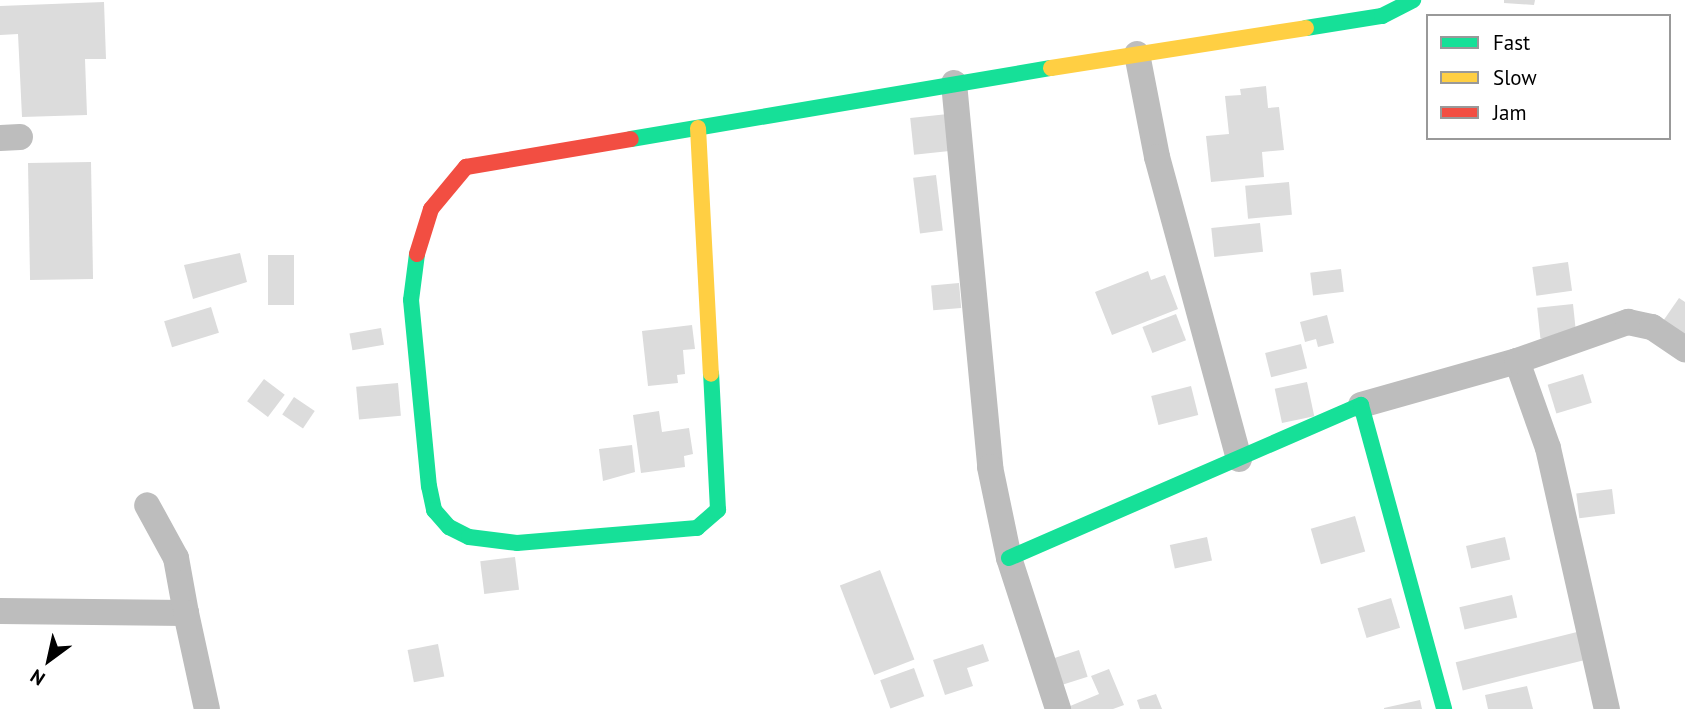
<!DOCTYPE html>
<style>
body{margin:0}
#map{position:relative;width:1685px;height:709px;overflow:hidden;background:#fff;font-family:"PT Sans",sans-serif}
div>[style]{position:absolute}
.building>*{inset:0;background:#dcdcdc;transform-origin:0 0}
.street>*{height:26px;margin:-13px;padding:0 13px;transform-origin:13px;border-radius:13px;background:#bdbdbd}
.fast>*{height:16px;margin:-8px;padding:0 8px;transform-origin:8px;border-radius:8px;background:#16e098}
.slow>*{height:16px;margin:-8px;padding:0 8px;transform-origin:8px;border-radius:8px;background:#ffcf43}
.jam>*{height:16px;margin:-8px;padding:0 8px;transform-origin:8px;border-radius:8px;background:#f24e42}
span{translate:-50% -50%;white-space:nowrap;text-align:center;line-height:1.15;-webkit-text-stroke:5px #fff;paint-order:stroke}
.legend{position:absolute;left:1426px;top:14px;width:245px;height:126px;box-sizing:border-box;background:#fff;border:2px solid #999;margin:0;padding:9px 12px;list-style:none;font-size:21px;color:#000}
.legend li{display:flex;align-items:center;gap:14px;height:35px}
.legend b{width:35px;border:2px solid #999}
.north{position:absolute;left:14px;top:625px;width:70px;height:70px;-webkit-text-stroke:5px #fff;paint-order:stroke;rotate:213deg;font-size:19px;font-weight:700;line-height:28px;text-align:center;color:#000}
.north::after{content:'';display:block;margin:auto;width:24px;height:32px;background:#000;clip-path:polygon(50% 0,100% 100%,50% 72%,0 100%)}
</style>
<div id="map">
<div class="building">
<i style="clip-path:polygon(1504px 0,1535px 0,1534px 5px,1504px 3px)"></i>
<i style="clip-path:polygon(104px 2px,106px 59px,85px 59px,87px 115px,22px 117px,18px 34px,0 35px,0 6px)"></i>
<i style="clip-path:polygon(1266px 86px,1268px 108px,1279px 107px,1284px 150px,1262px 152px,1264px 177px,1211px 182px,1206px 136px,1229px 134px,1225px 96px,1241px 95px,1240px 89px)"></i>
<i style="left:948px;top:114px;width:37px;height:38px;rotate:84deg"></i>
<i style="left:91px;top:162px;width:117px;height:63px;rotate:89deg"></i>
<i style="left:936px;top:175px;width:56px;height:23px;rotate:83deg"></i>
<i style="left:1289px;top:182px;width:33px;height:44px;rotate:85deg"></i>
<i style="left:1260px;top:223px;width:29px;height:49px;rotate:84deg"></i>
<i style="clip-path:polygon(240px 253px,247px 282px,193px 299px,184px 265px)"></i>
<i style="left:268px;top:255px;width:26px;height:50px"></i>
<i style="left:1568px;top:262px;width:29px;height:36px;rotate:82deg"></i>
<i style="left:1341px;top:269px;width:23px;height:31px;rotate:83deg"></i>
<i style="clip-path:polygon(1148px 271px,1151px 280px,1165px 275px,1178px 309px,1112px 335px,1095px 292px)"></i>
<i style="left:959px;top:283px;width:25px;height:28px;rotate:85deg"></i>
<i style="clip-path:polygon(1679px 298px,1685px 302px,1685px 341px,1661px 324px)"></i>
<i style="left:1573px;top:304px;width:31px;height:36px;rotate:84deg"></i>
<i style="left:211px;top:307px;width:27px;height:49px;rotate:73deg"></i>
<i style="left:1176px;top:314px;width:28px;height:36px;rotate:69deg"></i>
<i style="clip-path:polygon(1327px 315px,1334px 343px,1318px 347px,1316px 339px,1305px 342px,1300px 322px)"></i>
<i style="clip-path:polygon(692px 325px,695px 349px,683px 350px,685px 374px,677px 375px,678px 383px,648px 386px,642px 331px)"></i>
<i style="left:381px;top:328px;width:17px;height:32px;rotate:80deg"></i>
<i style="left:1301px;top:344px;width:25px;height:37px;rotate:76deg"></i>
<i style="left:1583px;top:374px;width:30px;height:37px;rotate:73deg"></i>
<i style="left:264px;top:379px;width:26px;height:28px;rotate:37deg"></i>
<i style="left:1307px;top:382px;width:35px;height:33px;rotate:78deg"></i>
<i style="left:398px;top:383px;width:33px;height:42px;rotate:85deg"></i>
<i style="left:1191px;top:386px;width:30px;height:41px;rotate:76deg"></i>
<i style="left:294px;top:397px;width:25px;height:21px;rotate:34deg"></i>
<i style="clip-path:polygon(659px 411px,662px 432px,689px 428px,693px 454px,684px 456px,685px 467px,641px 473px,633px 415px)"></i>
<i style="clip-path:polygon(632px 445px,635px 472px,603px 481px,599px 449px)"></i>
<i style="left:1612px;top:489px;width:25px;height:36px;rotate:83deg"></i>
<i style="left:1355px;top:516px;width:37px;height:46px;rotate:74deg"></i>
<i style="left:1207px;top:537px;width:24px;height:38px;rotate:78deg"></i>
<i style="left:1505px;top:537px;width:23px;height:40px;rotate:77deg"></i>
<i style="left:515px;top:557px;width:33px;height:35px;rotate:83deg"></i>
<i style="left:880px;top:570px;width:96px;height:43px;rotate:69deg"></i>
<i style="left:1512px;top:595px;width:23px;height:54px;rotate:77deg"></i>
<i style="left:1391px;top:598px;width:31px;height:35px;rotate:73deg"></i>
<i style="left:1577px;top:632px;width:29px;height:125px;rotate:76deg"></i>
<i style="left:438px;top:644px;width:33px;height:31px;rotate:79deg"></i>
<i style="clip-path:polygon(983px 644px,989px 661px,967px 668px,973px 686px,945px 695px,933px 660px)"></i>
<i style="left:1079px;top:650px;width:28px;height:29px;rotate:72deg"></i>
<i style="left:914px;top:668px;width:30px;height:36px;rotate:70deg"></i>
<i style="clip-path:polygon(1109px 669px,1124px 705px,1113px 709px,1063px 709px,1099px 694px,1091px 676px)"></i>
<i style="clip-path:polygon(1527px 686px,1533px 709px,1488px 709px,1485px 695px)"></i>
<i style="clip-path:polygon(1156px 694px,1162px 709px,1140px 709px,1137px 700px)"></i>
<i style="clip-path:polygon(1420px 700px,1422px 709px,1384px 709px,1384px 708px)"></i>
</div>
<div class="street">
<i style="left:1137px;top:54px;width:105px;rotate:79deg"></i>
<i style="left:1157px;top:157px;width:313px;rotate:74.8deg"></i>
<i style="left:954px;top:83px;width:386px;rotate:84.6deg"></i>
<i style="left:990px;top:467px;width:93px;rotate:78.2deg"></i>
<i style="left:1009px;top:558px;width:159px;rotate:72deg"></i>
<i style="left:0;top:138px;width:20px;rotate:-3deg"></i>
<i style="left:1517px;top:361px;width:92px;rotate:70.4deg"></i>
<i style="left:1548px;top:448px;width:268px;rotate:77.3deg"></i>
<i style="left:1361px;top:405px;width:162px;rotate:-15.8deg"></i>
<i style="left:1517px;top:361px;width:118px;rotate:-19.4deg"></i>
<i style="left:1628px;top:322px;width:25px;rotate:12deg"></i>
<i style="left:1652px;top:327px;width:40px;rotate:34deg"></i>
<i style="left:0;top:611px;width:186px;rotate:0.6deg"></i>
<i style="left:186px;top:613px;width:56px;rotate:-100.3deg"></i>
<i style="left:176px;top:558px;width:60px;rotate:-118.7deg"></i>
<i style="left:186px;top:613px;width:98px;rotate:77.7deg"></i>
</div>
<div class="fast">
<i style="left:1306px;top:28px;width:77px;rotate:-9deg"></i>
<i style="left:1382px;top:16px;width:35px;rotate:-27deg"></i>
<i style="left:631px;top:139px;width:426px;rotate:-9.6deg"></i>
<i style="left:417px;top:254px;width:46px;rotate:97.4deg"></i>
<i style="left:411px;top:300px;width:187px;rotate:84.5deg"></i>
<i style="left:429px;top:486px;width:25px;rotate:78deg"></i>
<i style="left:434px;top:510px;width:23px;rotate:49deg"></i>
<i style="left:449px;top:527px;width:22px;rotate:27deg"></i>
<i style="left:469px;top:537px;width:48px;rotate:7.1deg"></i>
<i style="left:517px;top:543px;width:181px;rotate:-4.8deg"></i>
<i style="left:697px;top:528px;width:28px;rotate:-41deg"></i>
<i style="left:718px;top:510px;width:136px;rotate:-92.9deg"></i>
<i style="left:1009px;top:558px;width:384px;rotate:-23.5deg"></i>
<i style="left:1361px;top:405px;width:315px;rotate:74.7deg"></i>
</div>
<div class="slow">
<i style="left:1051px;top:68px;width:258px;rotate:-8.9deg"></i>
<i style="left:698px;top:128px;width:246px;rotate:87deg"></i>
</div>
<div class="jam">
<i style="left:417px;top:254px;width:47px;rotate:-72.7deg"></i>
<i style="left:431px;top:209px;width:55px;rotate:-50.2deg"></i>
<i style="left:466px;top:167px;width:167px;rotate:-9.6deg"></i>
</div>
<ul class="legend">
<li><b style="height:9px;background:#16e098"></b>Fast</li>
<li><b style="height:9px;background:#ffcf43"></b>Slow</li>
<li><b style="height:9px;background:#f24e42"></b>Jam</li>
</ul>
<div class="north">N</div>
</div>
